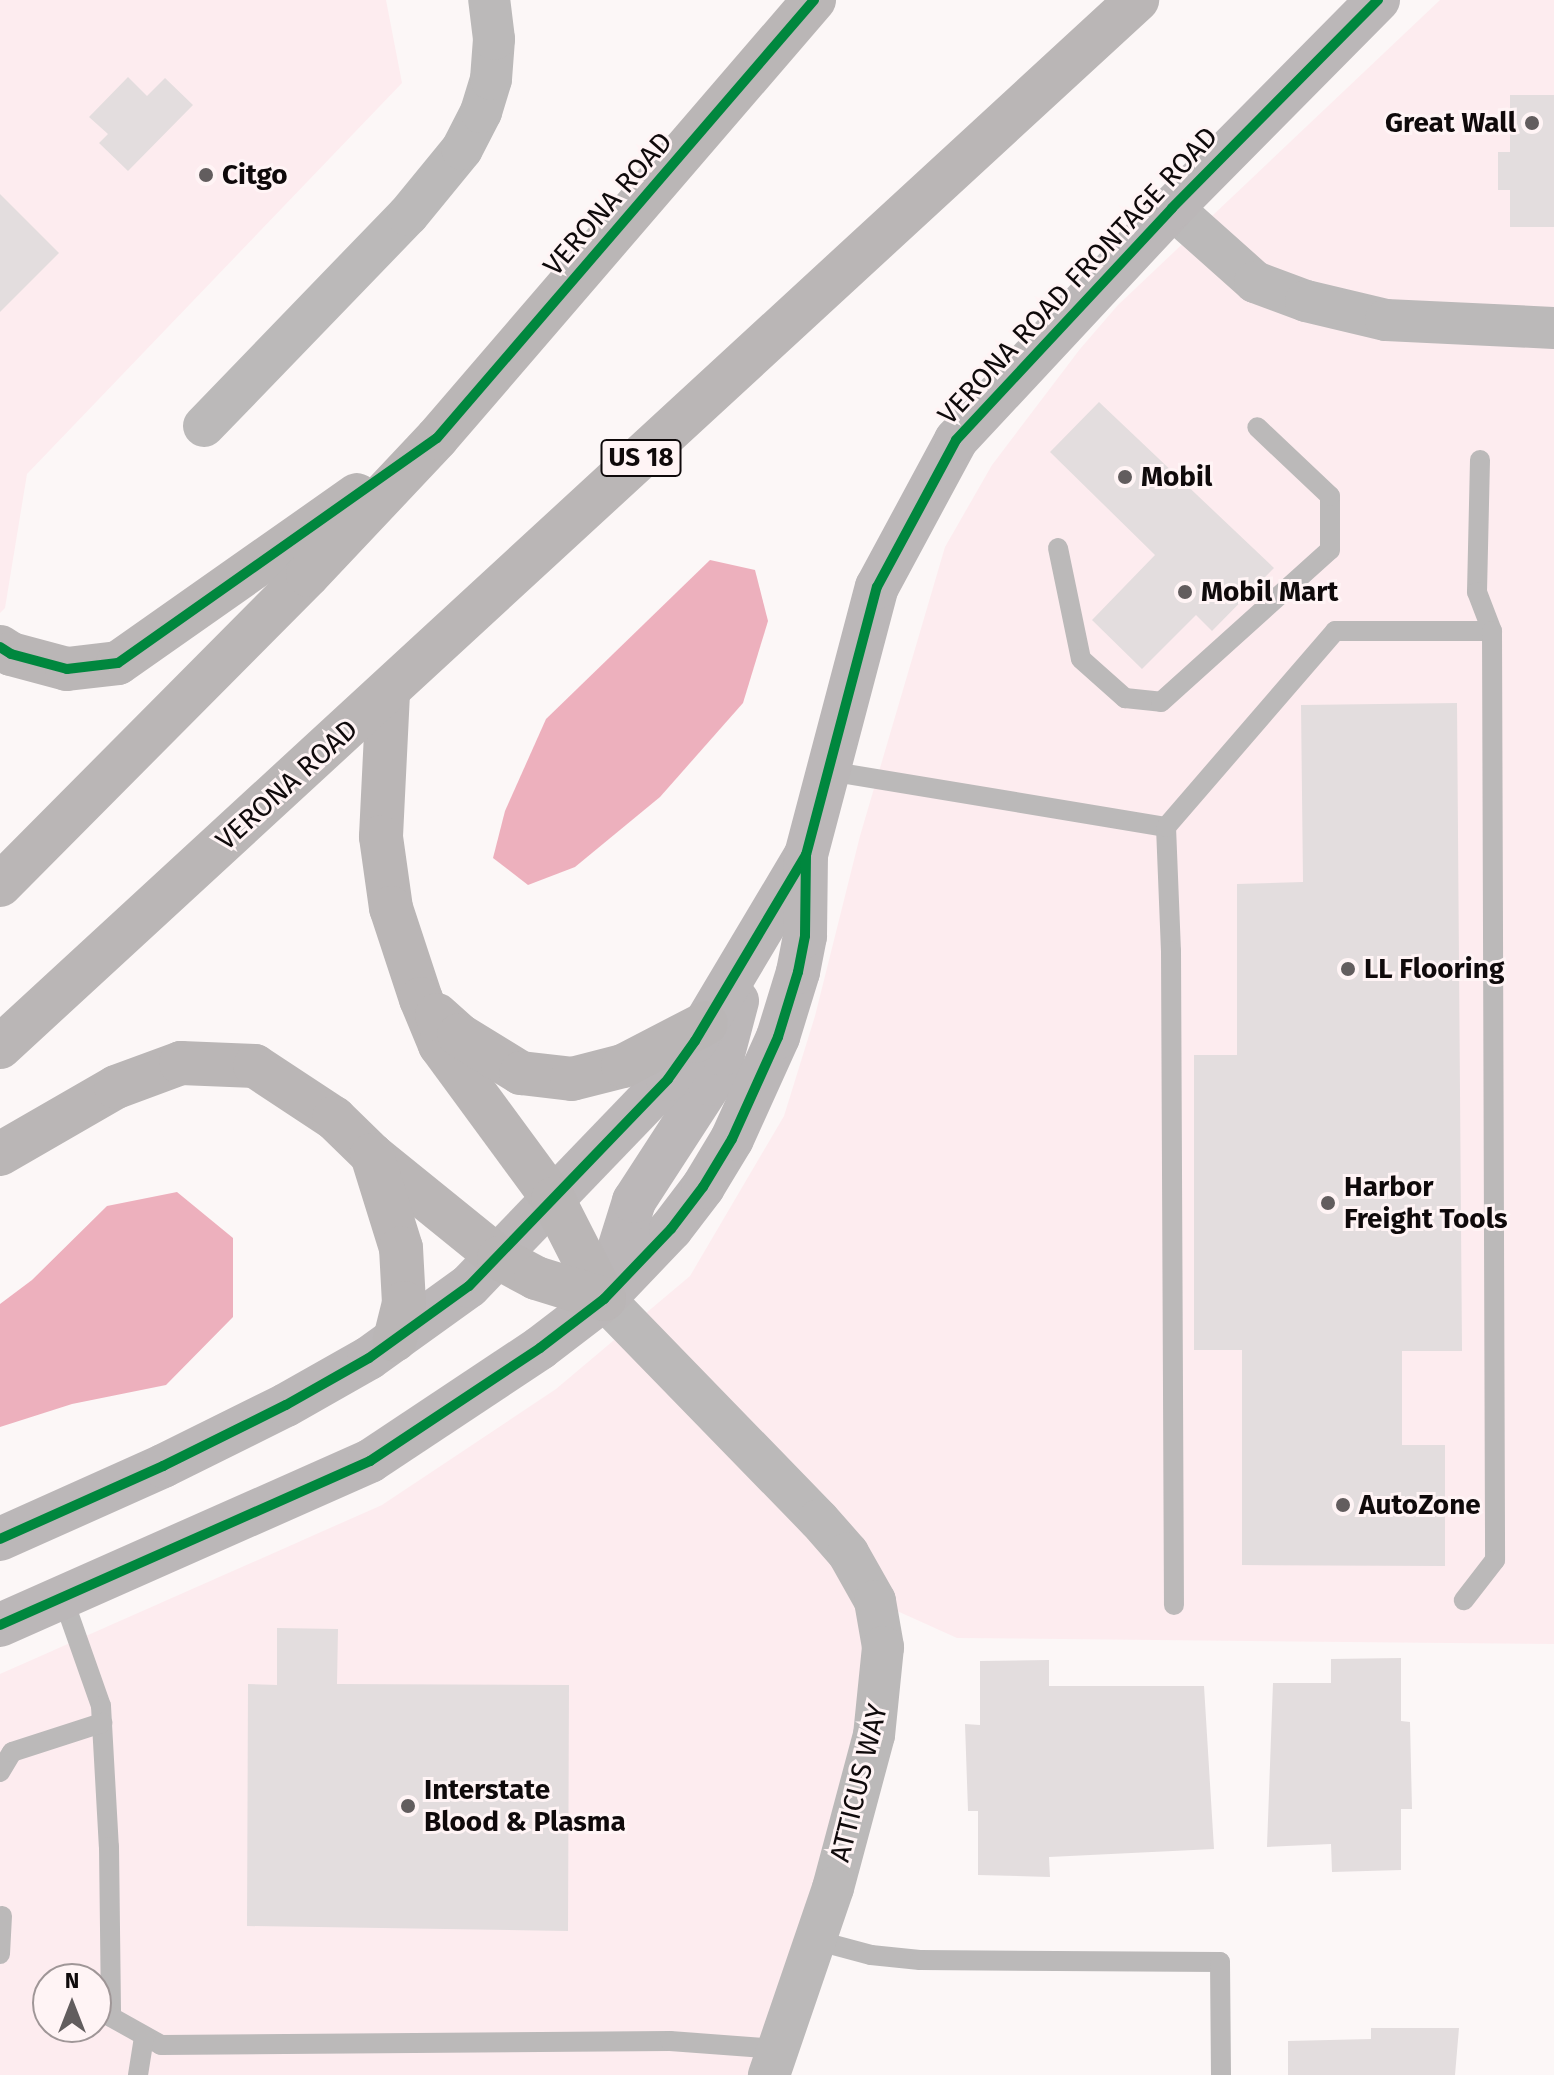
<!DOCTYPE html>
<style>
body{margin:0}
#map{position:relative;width:1554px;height:2075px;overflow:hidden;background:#fcf7f7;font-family:"Fira Sans",sans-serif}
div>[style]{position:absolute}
.built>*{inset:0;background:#fdecef}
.water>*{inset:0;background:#edb0bd}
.building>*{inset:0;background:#e3ddde}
.lane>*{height:20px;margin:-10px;padding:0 10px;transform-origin:10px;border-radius:10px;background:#bbb9b9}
.street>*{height:42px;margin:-21px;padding:0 21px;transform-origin:21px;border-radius:21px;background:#bbb9b9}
.secondary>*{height:44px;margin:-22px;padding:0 22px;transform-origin:22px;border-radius:22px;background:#bbb7b8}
.highway>*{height:44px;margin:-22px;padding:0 22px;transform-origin:22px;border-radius:22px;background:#bab6b6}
.cycleway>*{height:10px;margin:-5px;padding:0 5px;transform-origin:5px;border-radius:5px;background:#00873e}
.dots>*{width:22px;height:22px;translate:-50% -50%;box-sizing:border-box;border:4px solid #fff4f5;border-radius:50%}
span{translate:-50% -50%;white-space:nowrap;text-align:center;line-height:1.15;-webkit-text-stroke:6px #fff4f5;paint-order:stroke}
.shield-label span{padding:2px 6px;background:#fff4f5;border:2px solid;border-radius:6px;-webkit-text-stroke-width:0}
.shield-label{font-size:26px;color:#0f0a0b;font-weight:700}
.poi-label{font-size:28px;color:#0f0a0b;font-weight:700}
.right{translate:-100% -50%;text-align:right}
.left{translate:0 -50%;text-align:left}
.street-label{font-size:28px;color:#0f0a0b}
.north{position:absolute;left:32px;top:1963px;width:80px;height:80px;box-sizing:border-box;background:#fff4f5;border:2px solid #9f9697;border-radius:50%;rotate:0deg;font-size:22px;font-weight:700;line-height:32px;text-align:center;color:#0f0a0b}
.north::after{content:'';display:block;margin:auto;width:28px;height:36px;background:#625d5e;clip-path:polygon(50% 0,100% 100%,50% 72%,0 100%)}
</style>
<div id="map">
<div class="built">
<i style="clip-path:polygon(0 0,386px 0,402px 83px,27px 474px,5px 608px,0 613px)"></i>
<i style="clip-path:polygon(evenodd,1440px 0,1554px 0,1554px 1644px,957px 1638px,875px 1601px,883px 1647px,769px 2075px,0 2075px,0 1674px,382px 1505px,556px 1389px,690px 1276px,784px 1116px,815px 1016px,860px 836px,945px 547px,992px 465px,1080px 349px,1118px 305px,1440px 0,48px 1979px,96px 1979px,96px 2027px,48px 2027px,48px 1979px)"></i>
</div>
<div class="water">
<i style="clip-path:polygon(710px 560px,755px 570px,768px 621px,743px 703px,660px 797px,575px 867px,528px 885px,493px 858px,505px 811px,546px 719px)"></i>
<i style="clip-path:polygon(177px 1192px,233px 1238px,233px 1317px,166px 1385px,72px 1404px,0 1427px,0 1304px,32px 1280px,107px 1206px)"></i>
</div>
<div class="building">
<i style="clip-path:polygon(128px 77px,147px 96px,165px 78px,193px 105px,128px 171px,99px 143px,108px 134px,89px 117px)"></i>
<i style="clip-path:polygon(1510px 95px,1554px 95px,1554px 227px,1510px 227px,1510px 190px,1498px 190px,1498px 152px,1510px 152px)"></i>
<i style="clip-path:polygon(0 194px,59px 253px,0 312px)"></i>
<i style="clip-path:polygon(1099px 402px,1274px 568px,1212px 631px,1196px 615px,1142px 669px,1092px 620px,1155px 555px,1050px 452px)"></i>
<i style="clip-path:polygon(1457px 703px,1462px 1351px,1402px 1351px,1402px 1445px,1445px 1445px,1445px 1566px,1242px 1565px,1242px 1350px,1194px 1350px,1194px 1055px,1237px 1055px,1237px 884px,1303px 882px,1301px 705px)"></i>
<i style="clip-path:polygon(277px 1628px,338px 1629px,337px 1684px,569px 1685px,568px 1931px,247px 1926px,248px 1684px,277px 1685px)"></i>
<i style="clip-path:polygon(1401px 1658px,1401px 1721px,1410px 1722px,1412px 1809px,1401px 1809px,1401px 1870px,1332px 1872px,1331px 1844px,1267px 1847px,1273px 1683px,1331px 1683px,1331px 1659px)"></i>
<i style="clip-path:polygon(1049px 1660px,1049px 1686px,1204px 1686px,1214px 1849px,1049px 1857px,1050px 1877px,978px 1875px,978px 1811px,968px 1811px,965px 1724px,980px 1725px,980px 1661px)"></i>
<i style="clip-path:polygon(1371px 2028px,1459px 2028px,1455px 2075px,1288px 2075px,1288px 2041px,1371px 2039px)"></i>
</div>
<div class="lane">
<i style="left:1480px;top:460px;width:132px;rotate:91.3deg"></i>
<i style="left:1477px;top:592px;width:42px;rotate:69deg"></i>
<i style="left:1058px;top:548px;width:113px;rotate:78.3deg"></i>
<i style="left:1081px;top:659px;width:59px;rotate:41.6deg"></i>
<i style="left:1125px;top:698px;width:36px;rotate:6deg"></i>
<i style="left:1161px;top:702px;width:227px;rotate:-42deg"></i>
<i style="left:1330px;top:550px;width:54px;rotate:-90deg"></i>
<i style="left:1330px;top:496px;width:100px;rotate:-136.6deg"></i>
<i style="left:828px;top:771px;width:343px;rotate:9.4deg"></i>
<i style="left:1166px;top:827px;width:124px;rotate:87.7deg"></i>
<i style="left:1171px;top:951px;width:654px;rotate:89.74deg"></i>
<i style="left:1166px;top:827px;width:259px;rotate:-49.2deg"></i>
<i style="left:1335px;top:631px;width:157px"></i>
<i style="left:1492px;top:631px;width:929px;rotate:89.81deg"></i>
<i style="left:1495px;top:1560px;width:51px;rotate:127.8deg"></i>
<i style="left:63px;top:1598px;width:114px;rotate:70.6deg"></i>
<i style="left:101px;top:1706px;width:141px;rotate:86.8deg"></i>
<i style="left:109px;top:1847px;width:170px;rotate:89.3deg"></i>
<i style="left:111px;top:2017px;width:57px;rotate:29.2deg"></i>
<i style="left:161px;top:2045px;width:509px;rotate:-0.45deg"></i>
<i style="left:670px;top:2041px;width:108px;rotate:4.2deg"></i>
<i style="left:0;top:1772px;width:23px;rotate:-59deg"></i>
<i style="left:12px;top:1752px;width:95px;rotate:-17.9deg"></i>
<i style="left:815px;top:1940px;width:58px;rotate:15deg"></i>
<i style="left:871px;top:1955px;width:49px;rotate:5.8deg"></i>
<i style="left:920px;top:1960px;width:300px;rotate:0.4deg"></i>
<i style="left:1220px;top:1962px;width:113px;rotate:89.5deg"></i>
<i style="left:0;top:1954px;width:38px;rotate:-87deg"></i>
<i style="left:138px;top:2075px;width:39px;rotate:-81deg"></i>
</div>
<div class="street">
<i style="left:1172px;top:208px;width:111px;rotate:41.7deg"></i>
<i style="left:1255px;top:282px;width:54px;rotate:20.4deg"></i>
<i style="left:1306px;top:301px;width:82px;rotate:13.4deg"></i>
<i style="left:1386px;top:320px;width:168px;rotate:2.7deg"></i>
<i style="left:204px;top:426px;width:293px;rotate:-46deg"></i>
<i style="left:408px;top:215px;width:85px;rotate:-50.7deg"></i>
<i style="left:462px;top:149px;width:42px;rotate:-62.8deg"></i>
<i style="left:481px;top:112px;width:34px;rotate:-73deg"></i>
<i style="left:491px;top:79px;width:40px;rotate:-85.7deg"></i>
<i style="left:494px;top:39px;width:39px;rotate:-97deg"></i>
<i style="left:604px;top:1299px;width:308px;rotate:45.8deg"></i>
<i style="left:819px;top:1520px;width:44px;rotate:48.7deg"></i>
<i style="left:848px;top:1553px;width:55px;rotate:60.6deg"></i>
<i style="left:875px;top:1601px;width:47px;rotate:80.1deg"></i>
<i style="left:883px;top:1647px;width:88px;rotate:95.8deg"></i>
<i style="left:874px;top:1735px;width:158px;rotate:105deg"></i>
<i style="left:833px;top:1888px;width:198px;rotate:108.9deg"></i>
</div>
<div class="secondary">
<i style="left:604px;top:1297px;width:101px;rotate:-72.6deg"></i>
<i style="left:634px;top:1201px;width:140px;rotate:-57deg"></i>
<i style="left:710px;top:1084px;width:33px;rotate:-67deg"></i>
<i style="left:723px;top:1054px;width:55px;rotate:-75.2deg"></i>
<i style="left:0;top:1539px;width:179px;rotate:-24.1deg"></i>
<i style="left:163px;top:1466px;width:137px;rotate:-26.4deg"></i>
<i style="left:286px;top:1405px;width:95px;rotate:-29.5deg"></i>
<i style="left:369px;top:1358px;width:123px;rotate:-35.8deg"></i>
<i style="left:469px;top:1286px;width:287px;rotate:-46.1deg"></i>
<i style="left:668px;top:1079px;width:47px;rotate:-54.6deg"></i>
<i style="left:695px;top:1041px;width:217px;rotate:-59.2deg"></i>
<i style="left:0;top:1625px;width:405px;rotate:-23.9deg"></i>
<i style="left:370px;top:1461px;width:204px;rotate:-33.6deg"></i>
<i style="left:540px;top:1348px;width:81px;rotate:-37.4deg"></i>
<i style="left:604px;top:1299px;width:97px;rotate:-46.3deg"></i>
<i style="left:671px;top:1229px;width:53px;rotate:-52.7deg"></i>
<i style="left:703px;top:1187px;width:56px;rotate:-58.9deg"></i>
<i style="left:732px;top:1139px;width:112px;rotate:-65.7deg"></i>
<i style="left:778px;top:1037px;width:68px;rotate:-72.9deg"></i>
<i style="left:798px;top:972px;width:37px;rotate:-79deg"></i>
<i style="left:805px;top:936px;width:81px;rotate:-89.3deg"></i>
<i style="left:806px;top:855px;width:277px;rotate:-75.2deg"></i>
<i style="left:877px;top:587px;width:167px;rotate:-61.7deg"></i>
<i style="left:956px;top:440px;width:317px;rotate:-47deg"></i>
<i style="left:1172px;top:208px;width:293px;rotate:-45.3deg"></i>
</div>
<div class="highway">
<i style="left:0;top:647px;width:13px;rotate:32deg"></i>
<i style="left:11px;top:654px;width:58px;rotate:15deg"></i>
<i style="left:67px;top:669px;width:51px;rotate:-6.7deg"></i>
<i style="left:118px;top:663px;width:292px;rotate:-35.1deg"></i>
<i style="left:388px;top:693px;width:144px;rotate:92.8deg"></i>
<i style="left:381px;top:837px;width:72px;rotate:82deg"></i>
<i style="left:391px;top:908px;width:96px;rotate:71.8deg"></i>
<i style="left:421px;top:999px;width:50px;rotate:67.6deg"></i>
<i style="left:440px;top:1045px;width:191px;rotate:53.7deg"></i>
<i style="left:553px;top:1199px;width:112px;rotate:63deg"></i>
<i style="left:0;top:885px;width:437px;rotate:-45.2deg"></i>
<i style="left:308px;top:575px;width:188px;rotate:-46.7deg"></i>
<i style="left:437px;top:438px;width:578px;rotate:-49.28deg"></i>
<i style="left:437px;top:1015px;width:30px;rotate:42deg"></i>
<i style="left:459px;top:1035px;width:73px;rotate:31.5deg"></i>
<i style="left:521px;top:1073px;width:51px;rotate:6.7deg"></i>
<i style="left:572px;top:1079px;width:53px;rotate:-14.3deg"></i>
<i style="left:623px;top:1066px;width:93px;rotate:-27.4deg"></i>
<i style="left:0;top:1047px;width:1546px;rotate:-42.64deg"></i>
<i style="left:0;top:1154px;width:134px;rotate:-30deg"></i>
<i style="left:116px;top:1087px;width:69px;rotate:-20.3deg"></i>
<i style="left:181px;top:1063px;width:74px;rotate:2.3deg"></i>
<i style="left:255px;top:1066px;width:95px;rotate:33.4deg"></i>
<i style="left:334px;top:1118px;width:53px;rotate:44.2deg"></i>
<i style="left:372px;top:1155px;width:164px;rotate:39deg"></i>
<i style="left:499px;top:1258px;width:42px;rotate:28.4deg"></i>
<i style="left:536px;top:1278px;width:71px;rotate:17.2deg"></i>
<i style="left:372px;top:1155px;width:97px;rotate:72.7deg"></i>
<i style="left:401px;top:1248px;width:55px;rotate:86.9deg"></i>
<i style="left:404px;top:1303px;width:38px;rotate:104deg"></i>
</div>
<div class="cycleway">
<i style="left:0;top:647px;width:13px;rotate:32deg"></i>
<i style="left:11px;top:654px;width:58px;rotate:15deg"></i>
<i style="left:67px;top:669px;width:51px;rotate:-6.7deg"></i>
<i style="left:118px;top:663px;width:390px;rotate:-35.2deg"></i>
<i style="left:437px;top:438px;width:578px;rotate:-49.28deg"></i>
<i style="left:0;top:1539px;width:179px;rotate:-24.1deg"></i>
<i style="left:163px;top:1466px;width:137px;rotate:-26.4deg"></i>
<i style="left:286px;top:1405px;width:95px;rotate:-29.5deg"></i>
<i style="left:369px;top:1358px;width:123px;rotate:-35.8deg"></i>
<i style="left:469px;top:1286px;width:287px;rotate:-46.1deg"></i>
<i style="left:668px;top:1079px;width:47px;rotate:-54.6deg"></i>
<i style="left:695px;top:1041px;width:217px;rotate:-59.2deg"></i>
<i style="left:0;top:1625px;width:405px;rotate:-23.9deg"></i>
<i style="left:370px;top:1461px;width:204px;rotate:-33.6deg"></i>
<i style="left:540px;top:1348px;width:81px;rotate:-37.4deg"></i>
<i style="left:604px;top:1299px;width:97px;rotate:-46.3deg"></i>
<i style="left:671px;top:1229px;width:53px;rotate:-52.7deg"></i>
<i style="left:703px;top:1187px;width:56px;rotate:-58.9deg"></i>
<i style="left:732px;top:1139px;width:112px;rotate:-65.7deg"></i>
<i style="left:778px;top:1037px;width:68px;rotate:-72.9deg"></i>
<i style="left:798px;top:972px;width:37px;rotate:-79deg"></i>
<i style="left:805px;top:936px;width:81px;rotate:-89.3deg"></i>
<i style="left:806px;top:855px;width:277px;rotate:-75.2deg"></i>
<i style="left:877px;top:587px;width:167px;rotate:-61.7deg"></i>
<i style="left:956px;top:440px;width:317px;rotate:-47deg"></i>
<i style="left:1172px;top:208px;width:293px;rotate:-45.3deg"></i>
</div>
<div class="dots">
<i style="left:1532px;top:123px;background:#625d5e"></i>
<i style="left:206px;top:175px;background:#625d5e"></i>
<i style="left:1125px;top:477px;background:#625d5e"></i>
<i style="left:1185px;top:592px;background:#625d5e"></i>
<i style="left:1348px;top:969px;background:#625d5e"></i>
<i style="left:1328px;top:1203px;background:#625d5e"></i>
<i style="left:1343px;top:1505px;background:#625d5e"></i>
<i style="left:408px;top:1806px;background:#625d5e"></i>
</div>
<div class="shield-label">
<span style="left:641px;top:458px">US 18</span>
</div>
<div class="poi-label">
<span class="right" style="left:1516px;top:123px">Great Wall</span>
<span class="left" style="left:222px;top:175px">Citgo</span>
<span class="left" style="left:1141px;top:477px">Mobil</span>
<span class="left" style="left:1201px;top:592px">Mobil Mart</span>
<span class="left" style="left:1364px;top:969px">LL Flooring</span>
<span class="left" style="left:1344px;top:1203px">Harbor<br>Freight Tools</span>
<span class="left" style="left:1359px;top:1505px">AutoZone</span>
<span class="left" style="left:424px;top:1806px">Interstate<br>Blood &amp; Plasma</span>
</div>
<div class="street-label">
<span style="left:608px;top:204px;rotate:-49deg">VERONA ROAD</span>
<span style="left:1078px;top:276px;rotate:-47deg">VERONA ROAD FRONTAGE ROAD</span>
<span style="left:287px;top:785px;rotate:-42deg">VERONA ROAD</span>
<span style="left:859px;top:1783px;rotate:-76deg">ATTICUS WAY</span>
</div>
<div class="north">N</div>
</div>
